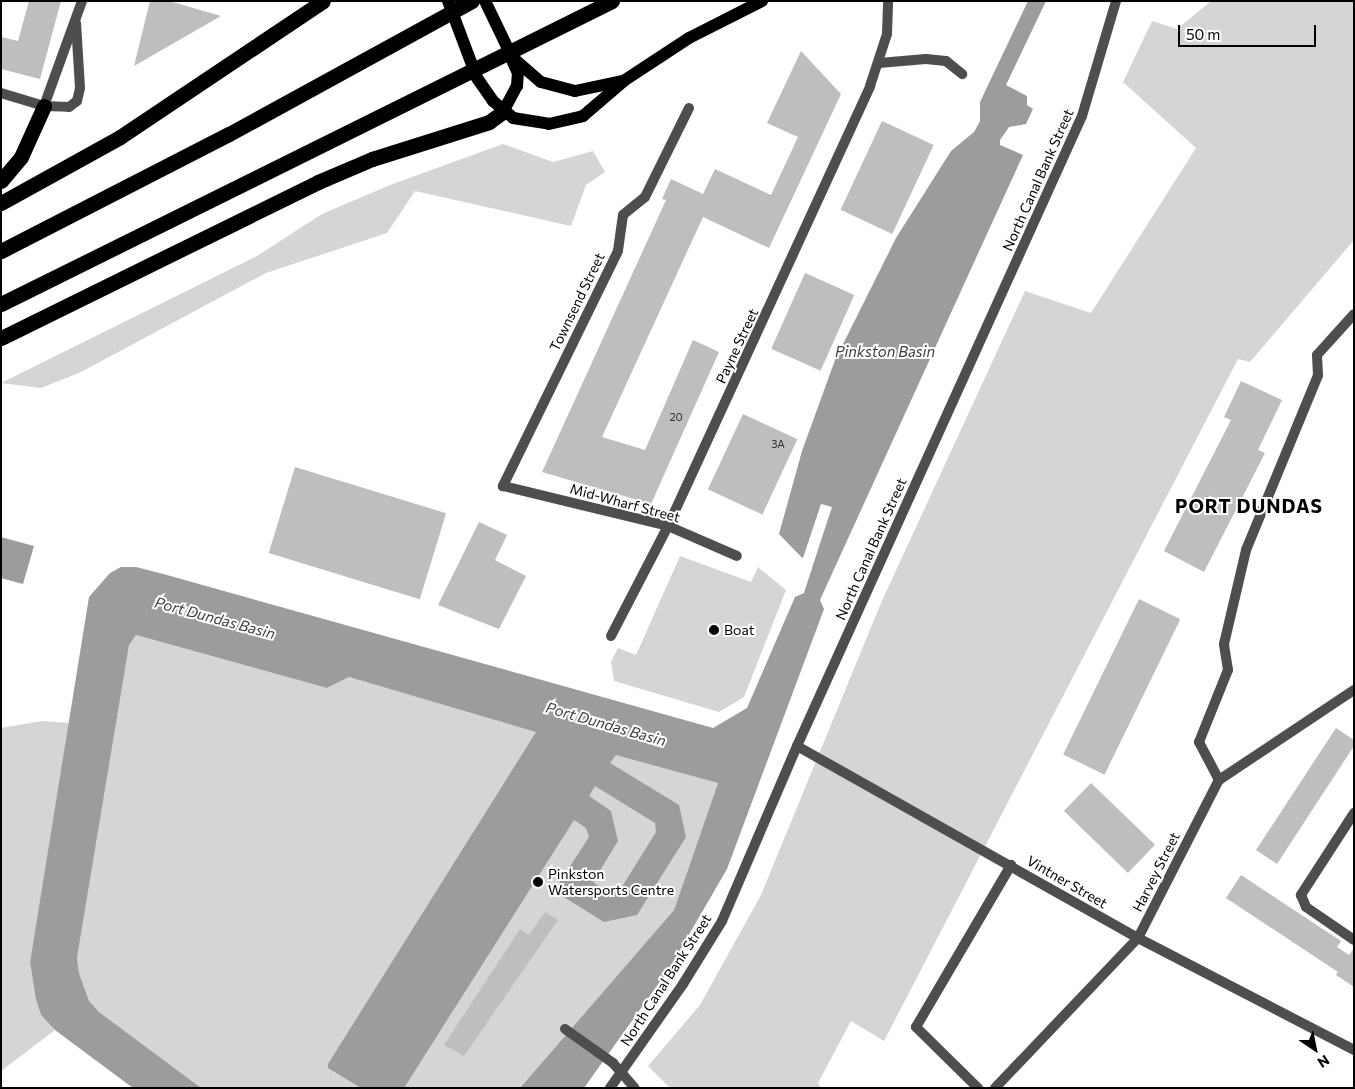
<!DOCTYPE html>
<style>
body{margin:0}
#map{position:relative;width:1355px;height:1089px;overflow:hidden;background:#fff;font-family:Commissioner,sans-serif}
div>[style]{position:absolute}
.green>*{inset:0;background:#d5d5d5}
.water>*{inset:0;background:#9c9c9c}
.pier>*{inset:0;background:#fff}
.building>*{inset:0;background:#bebebe;transform-origin:0 0}
.street>*{height:10px;margin:-5px;padding:0 5px;transform-origin:5px;border-radius:5px;background:#4e4e4e}
.primary>*{height:12px;margin:-6px;padding:0 6px;transform-origin:6px;border-radius:6px;background:#000}
.highway>*{height:15px;margin:-7.5px;padding:0 7.5px;transform-origin:7.5px;border-radius:7.5px;background:#000}
.dots>*{width:14px;height:14px;translate:-50% -50%;box-sizing:border-box;border:2px solid #fff;border-radius:50%}
span{translate:-50% -50%;white-space:nowrap;text-align:center;line-height:1.15;-webkit-text-stroke:4px #fff;paint-order:stroke}
.number-label{font-size:11px;color:#303030}
.number-label span{-webkit-text-stroke-width:0}
.street-label{font-size:14px;color:#000}
.poi-label{font-size:14px;color:#000}
.left{translate:0 -50%;text-align:left}
.water-label{font-size:15px;color:#3d3d3d;font-style:italic}
.district-label{font-size:19px;color:#000;font-weight:700;letter-spacing:1px}
.frame{position:absolute;inset:0;border:2px solid #000;pointer-events:none}
.north{position:absolute;left:1290px;top:1024px;width:50px;height:50px;-webkit-text-stroke:4px #fff;paint-order:stroke;rotate:146deg;font-size:14px;font-weight:700;line-height:20px;text-align:center;color:#000}
.north::after{content:'';display:block;margin:auto;width:18px;height:22px;background:#000;clip-path:polygon(50% 0,100% 100%,50% 72%,0 100%)}
.scale{position:absolute;left:1178px;top:25px;width:138px;height:22px;box-sizing:border-box;border:2px solid #000;border-top:0;padding-left:6px;font-size:15px;line-height:18px;white-space:nowrap;color:#000;-webkit-text-stroke:4px #fff;paint-order:stroke}
</style>
<div id="map">
<div class="green">
<i style="clip-path:polygon(1211px 1px,1354px 1px,1354px 240px,1250px 362px,1238px 359px,884px 1041px,851px 1021px,818px 1083px,821px 1088px,670px 1088px,648px 1066px,700px 1005px,761px 895px,881px 603px,1025px 291px,1091px 313px,1196px 148px,1123px 82px,1152px 21px,1177px 29px)"></i>
<i style="clip-path:polygon(503px 144px,553px 162px,593px 151px,605px 172px,586px 185px,571px 226px,415px 191px,387px 233px,266px 273px,79px 373px,41px 388px,1px 383px,257px 256px,322px 214px,390px 185px)"></i>
<i style="clip-path:polygon(680px 556px,751px 582px,758px 567px,786px 590px,744px 697px,719px 712px,614px 681px,611px 662px,618px 648px,636px 655px)"></i>
<i style="clip-path:polygon(136px 635px,327px 688px,349px 677px,718px 783px,674px 910px,520px 1088px,200px 1088px,99px 1012px,89px 1001px,79px 973px,77px 958px,129px 644px)"></i>
<i style="clip-path:polygon(42px 721px,69px 723px,30px 962px,36px 1000px,41px 1015px,55px 1030px,1px 1071px,1px 728px)"></i>
</div>
<div class="water">
<i style="clip-path:polygon(evenodd,1028px 1px,1046px 1px,1006px 85px,1027px 96px,1027px 105px,1033px 109px,1026px 124px,1009px 127px,1000px 140px,1000px 145px,1023px 155px,820px 600px,824px 609px,727px 869px,669px 969px,584px 1088px,520px 1088px,674px 910px,718px 783px,616px 755px,610px 763px,679px 805px,686px 837px,637px 915px,604px 922px,554px 891px,589px 837px,586px 828px,574px 820px,404px 1088px,361px 1088px,328px 1068px,328px 1064px,536px 732px,349px 677px,327px 688px,136px 635px,129px 645px,77px 958px,79px 973px,89px 1001px,99px 1012px,201px 1088px,133px 1088px,55px 1030px,41px 1015px,36px 1000px,30px 962px,89px 597px,110px 573px,121px 567px,136px 567px,167px 575px,713px 728px,747px 708px,795px 597px,804px 593px,812px 568px,779px 534px,802px 451px,835px 360px,896px 238px,951px 151px,974px 132px,980px 121px,980px 102px,1028px 1px,595px 786px,655px 823px,656px 832px,620px 890px,610px 894px,593px 882px,618px 841px,611px 811px,589px 796px,595px 786px)"></i>
<i style="clip-path:polygon(1px 537px,34px 546px,23px 584px,1px 578px)"></i>
</div>
<div class="pier">
<i style="clip-path:polygon(821px 504px,832px 507px,810px 574px,809px 568px,802px 561px)"></i>
</div>
<div class="building">
<i style="clip-path:polygon(29px 1px,61px 1px,40px 79px,1px 69px,1px 37px,18px 41px)"></i>
<i style="clip-path:polygon(150px 1px,169px 1px,221px 16px,134px 66px)"></i>
<i style="clip-path:polygon(801px 51px,841px 94px,769px 248px,703px 217px,602px 437px,645px 450px,693px 340px,719px 352px,651px 504px,542px 472px,666px 200px,662px 199px,671px 179px,703px 194px,715px 169px,771px 195px,798px 137px,767px 123px)"></i>
<i style="left:882px;top:121px;width:57px;height:98px;rotate:25deg"></i>
<i style="left:805px;top:273px;width:54px;height:83px;rotate:24deg"></i>
<i style="clip-path:polygon(1241px 381px,1282px 400px,1258px 450px,1265px 453px,1204px 572px,1164px 551px,1231px 420px,1224px 417px)"></i>
<i style="left:743px;top:414px;width:60px;height:83px;rotate:25deg"></i>
<i style="left:295px;top:467px;width:158px;height:90px;rotate:17deg"></i>
<i style="clip-path:polygon(479px 522px,507px 535px,495px 560px,526px 576px,499px 629px,438px 605px)"></i>
<i style="left:1139px;top:599px;width:46px;height:173px;rotate:26deg"></i>
<i style="clip-path:polygon(1336px 728px,1354px 740px,1354px 746px,1277px 864px,1256px 850px)"></i>
<i style="left:1091px;top:783px;width:89px;height:39px;rotate:44deg"></i>
<i style="clip-path:polygon(1241px 875px,1341px 941px,1337px 947px,1349px 955px,1354px 948px,1354px 987px,1336px 975px,1338px 972px,1226px 898px)"></i>
<i style="clip-path:polygon(545px 912px,558px 920px,464px 1056px,444px 1045px,520px 929px,529px 935px)"></i>
</div>
<div class="street">
<i style="left:879px;top:63px;width:47px;rotate:-4.9deg"></i>
<i style="left:926px;top:59px;width:20px;rotate:6deg"></i>
<i style="left:946px;top:61px;width:21px;rotate:39deg"></i>
<i style="left:1px;top:93px;width:45px;rotate:16.8deg"></i>
<i style="left:44px;top:106px;width:25px;rotate:2deg"></i>
<i style="left:69px;top:107px;width:10px;rotate:-37deg"></i>
<i style="left:77px;top:101px;width:13px;rotate:-77deg"></i>
<i style="left:80px;top:88px;width:65px;rotate:-93.5deg"></i>
<i style="left:44px;top:106px;width:112px;rotate:-70.1deg"></i>
<i style="left:689px;top:108px;width:99px;rotate:116.3deg"></i>
<i style="left:645px;top:197px;width:28px;rotate:141deg"></i>
<i style="left:623px;top:215px;width:36px;rotate:98deg"></i>
<i style="left:618px;top:251px;width:262px;rotate:116.1deg"></i>
<i style="left:503px;top:486px;width:170px;rotate:13.6deg"></i>
<i style="left:668px;top:526px;width:75px;rotate:23.5deg"></i>
<i style="left:611px;top:636px;width:124px;rotate:-62.6deg"></i>
<i style="left:668px;top:526px;width:484px;rotate:-65.3deg"></i>
<i style="left:870px;top:86px;width:55px;rotate:-71.9deg"></i>
<i style="left:887px;top:34px;width:33px;rotate:-88deg"></i>
<i style="left:797px;top:746px;width:391px;rotate:29.4deg"></i>
<i style="left:1138px;top:938px;width:243px;rotate:27.4deg"></i>
<i style="left:1219px;top:780px;width:43px;rotate:-117.8deg"></i>
<i style="left:1199px;top:742px;width:78px;rotate:-68.1deg"></i>
<i style="left:1228px;top:670px;width:26px;rotate:-99deg"></i>
<i style="left:1224px;top:644px;width:97px;rotate:-76.8deg"></i>
<i style="left:1246px;top:550px;width:189px;rotate:-67.6deg"></i>
<i style="left:1318px;top:375px;width:20px;rotate:-93deg"></i>
<i style="left:1317px;top:355px;width:55px;rotate:-47.9deg"></i>
<i style="left:1354px;top:813px;width:98px;rotate:122.9deg"></i>
<i style="left:1301px;top:895px;width:13px;rotate:67deg"></i>
<i style="left:1306px;top:907px;width:58px;rotate:34.5deg"></i>
<i style="left:565px;top:1029px;width:59px;rotate:35.3deg"></i>
<i style="left:613px;top:1063px;width:33px;rotate:49deg"></i>
<i style="left:610px;top:1088px;width:127px;rotate:-54.9deg"></i>
<i style="left:683px;top:984px;width:74px;rotate:-58.2deg"></i>
<i style="left:722px;top:921px;width:190px;rotate:-66.8deg"></i>
<i style="left:797px;top:746px;width:691px;rotate:-65.66deg"></i>
<i style="left:1082px;top:116px;width:120px;rotate:-73.5deg"></i>
<i style="left:978px;top:1088px;width:87px;rotate:-135.5deg"></i>
<i style="left:916px;top:1027px;width:188px;rotate:-59.6deg"></i>
<i style="left:995px;top:1088px;width:207px;rotate:-46.4deg"></i>
<i style="left:1138px;top:938px;width:178px;rotate:-62.9deg"></i>
<i style="left:1219px;top:780px;width:162px;rotate:-33.7deg"></i>
</div>
<div class="primary">
<i style="left:448px;top:1px;width:82px;rotate:69.4deg"></i>
<i style="left:477px;top:78px;width:28px;rotate:55deg"></i>
<i style="left:493px;top:101px;width:26px;rotate:40deg"></i>
<i style="left:513px;top:118px;width:36px;rotate:9deg"></i>
<i style="left:549px;top:124px;width:35px;rotate:-13deg"></i>
<i style="left:583px;top:116px;width:55px;rotate:-40.6deg"></i>
<i style="left:625px;top:80px;width:77px;rotate:-33.3deg"></i>
<i style="left:689px;top:38px;width:82px;rotate:-26.9deg"></i>
<i style="left:485px;top:1px;width:62px;rotate:64.3deg"></i>
<i style="left:512px;top:57px;width:38px;rotate:41deg"></i>
<i style="left:541px;top:82px;width:35px;rotate:15deg"></i>
<i style="left:575px;top:91px;width:49px;rotate:-11.8deg"></i>
<i style="left:503px;top:112px;width:30px;rotate:-62deg"></i>
<i style="left:517px;top:86px;width:13px;rotate:-86deg"></i>
<i style="left:518px;top:73px;width:14px;rotate:-115deg"></i>
</div>
<div class="highway">
<i style="left:1px;top:181px;width:31px;rotate:-50deg"></i>
<i style="left:21px;top:157px;width:56px;rotate:-65.7deg"></i>
<i style="left:1px;top:203px;width:136px;rotate:-29deg"></i>
<i style="left:120px;top:137px;width:244px;rotate:-33.8deg"></i>
<i style="left:1px;top:251px;width:256px;rotate:-27.2deg"></i>
<i style="left:229px;top:134px;width:277px;rotate:-28.7deg"></i>
<i style="left:1px;top:304px;width:682px;rotate:-26.38deg"></i>
<i style="left:1px;top:338px;width:353px;rotate:-26.2deg"></i>
<i style="left:318px;top:182px;width:59px;rotate:-23.1deg"></i>
<i style="left:372px;top:159px;width:123px;rotate:-17.5deg"></i>
<i style="left:489px;top:122px;width:17px;rotate:-36deg"></i>
</div>
<div class="dots">
<i style="left:714px;top:630px;background:#000"></i>
<i style="left:538px;top:882px;background:#000"></i>
</div>
<div class="number-label">
<span style="left:676px;top:417px">20</span>
<span style="left:778px;top:444px">3A</span>
</div>
<div class="street-label">
<span style="left:1038px;top:180px;rotate:-66deg">North Canal Bank Street</span>
<span style="left:577px;top:302px;rotate:-64deg">Townsend Street</span>
<span style="left:737px;top:346px;rotate:-65deg">Payne Street</span>
<span style="left:625px;top:503px;rotate:15deg">Mid-Wharf Street</span>
<span style="left:871px;top:549px;rotate:-66deg">North Canal Bank Street</span>
<span style="left:1156px;top:872px;rotate:-63deg">Harvey Street</span>
<span style="left:1067px;top:882px;rotate:30deg">Vintner Street</span>
<span style="left:666px;top:980px;rotate:-57deg">North Canal Bank Street</span>
</div>
<div class="poi-label">
<span class="left" style="left:724px;top:630px">Boat</span>
<span class="left" style="left:548px;top:882px">Pinkston<br>Watersports Centre</span>
</div>
<div class="water-label">
<span style="left:885px;top:352px">Pinkston Basin</span>
<span style="left:215px;top:618px;rotate:15deg">Port Dundas Basin</span>
<span style="left:606px;top:724px;rotate:16deg">Port Dundas Basin</span>
</div>
<div class="district-label">
<span style="left:1249px;top:506px">PORT DUNDAS</span>
</div>
<div class="frame"></div>
<div class="north">N</div>
<div class="scale">50 m</div>
</div>
